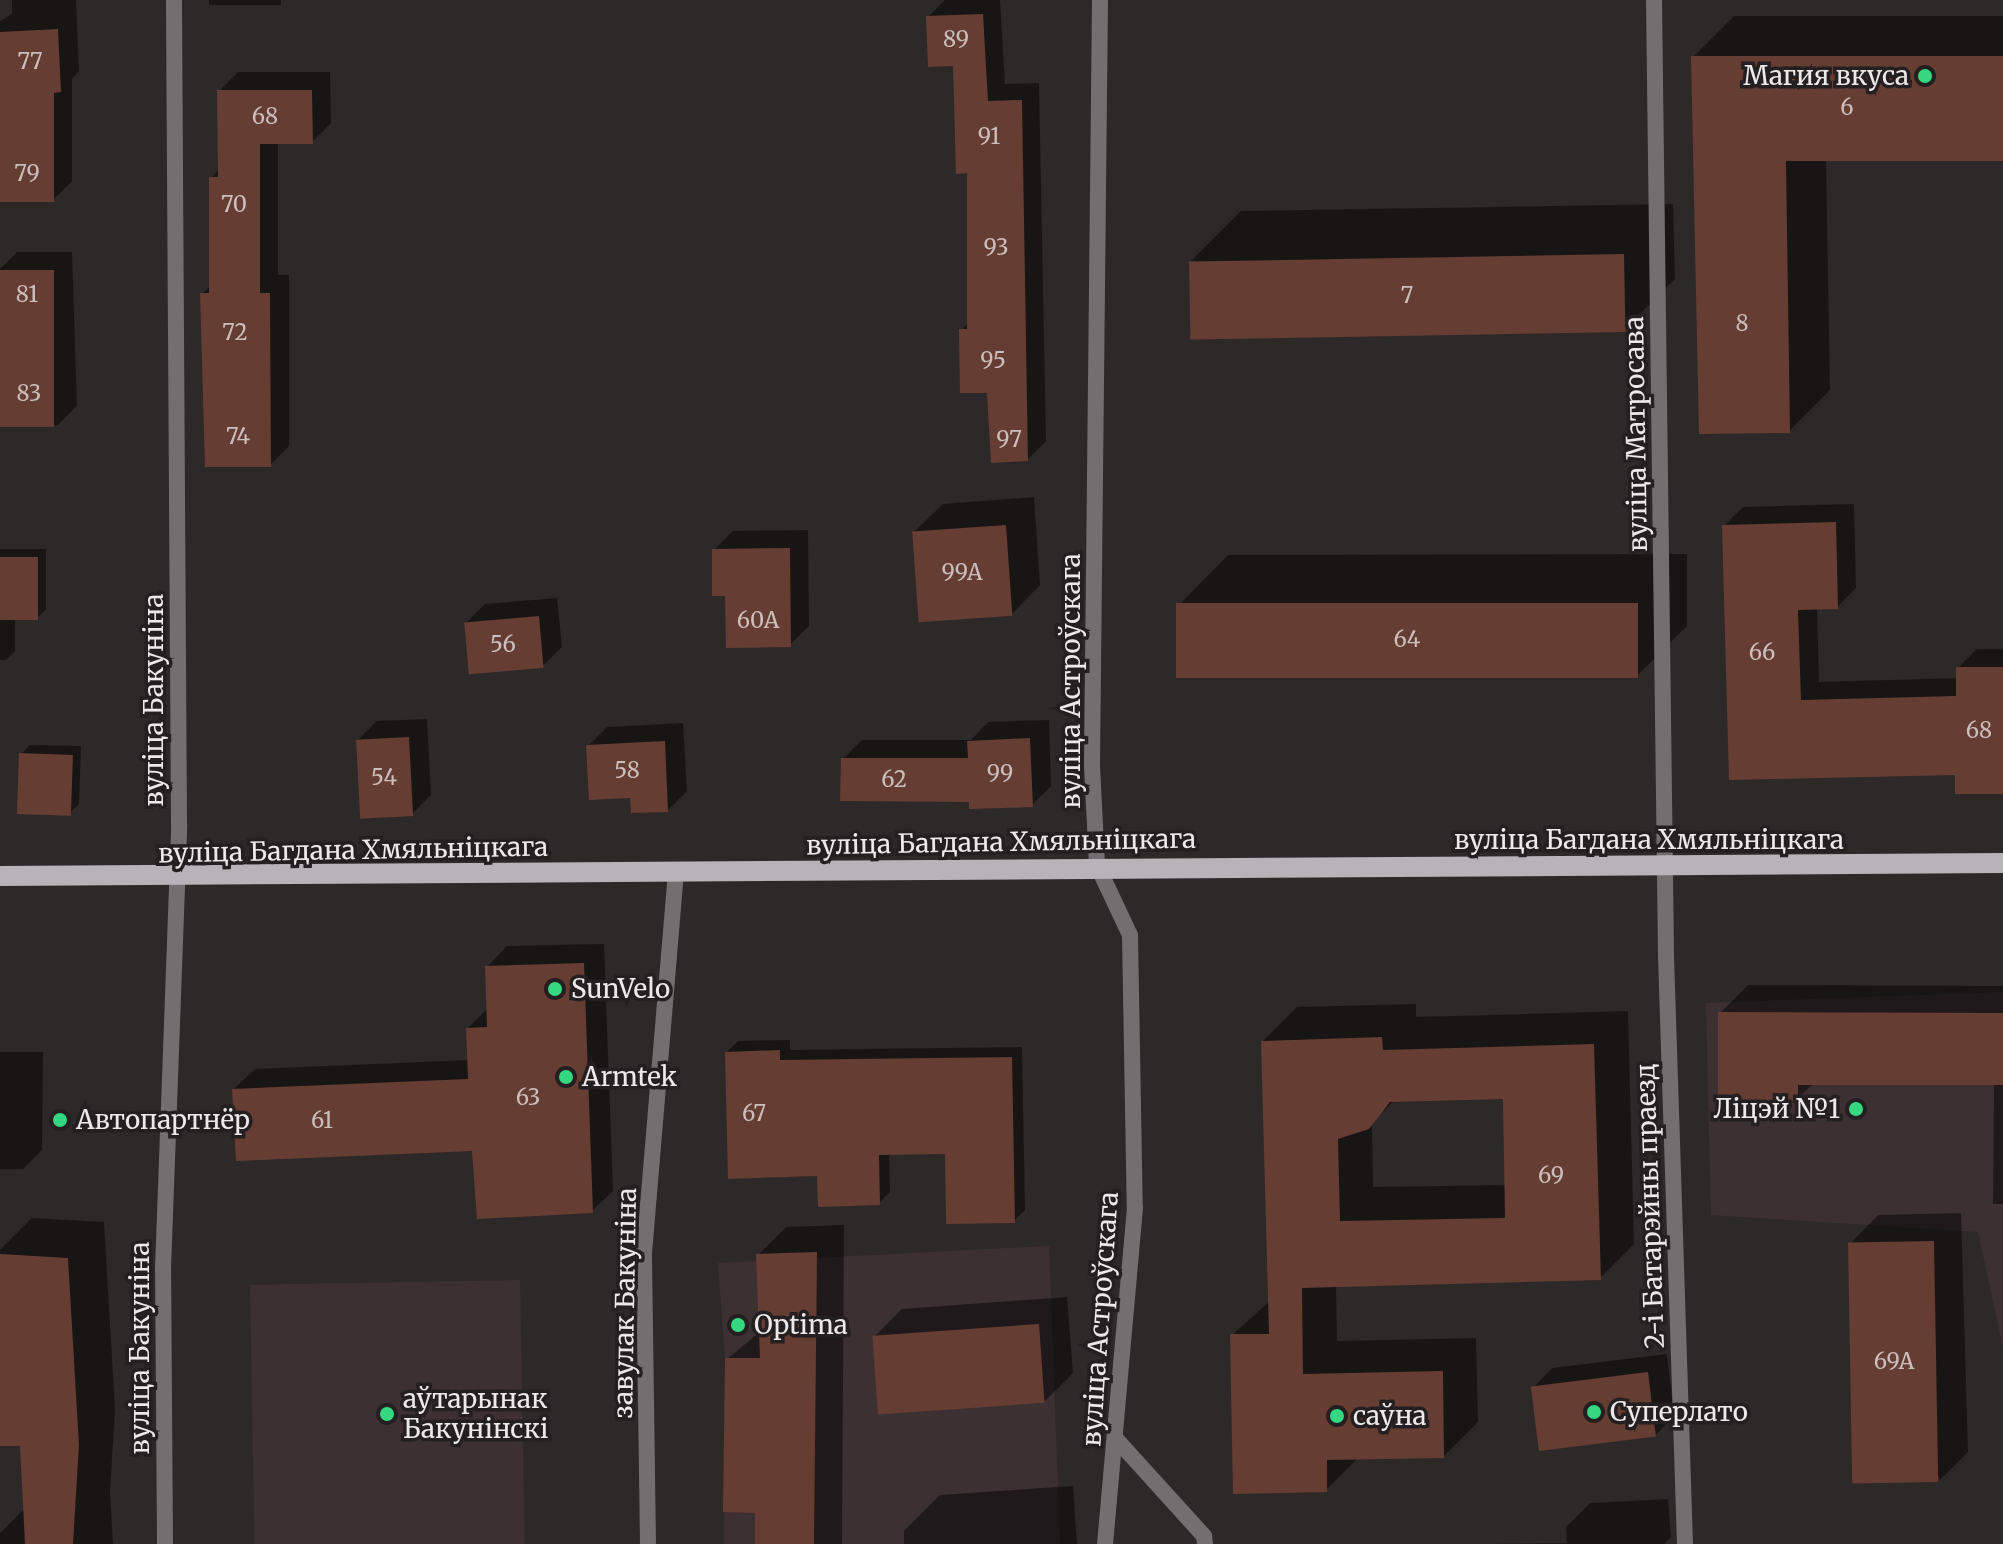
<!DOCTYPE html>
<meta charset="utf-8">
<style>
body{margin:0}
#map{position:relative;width:2003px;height:1544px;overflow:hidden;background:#2e2929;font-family:Merriweather,serif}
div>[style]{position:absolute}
.built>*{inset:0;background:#3d3033;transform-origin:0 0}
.shadow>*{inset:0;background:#0007;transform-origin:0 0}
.building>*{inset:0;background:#663d32;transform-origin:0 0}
.street>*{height:16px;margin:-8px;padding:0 8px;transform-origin:8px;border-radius:8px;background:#716f70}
.primary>*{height:20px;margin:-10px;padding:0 10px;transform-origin:10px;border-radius:10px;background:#b8b3b7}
.dots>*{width:22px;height:22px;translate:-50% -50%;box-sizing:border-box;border:4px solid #241f20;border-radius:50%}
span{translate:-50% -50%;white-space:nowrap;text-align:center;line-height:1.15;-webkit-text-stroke:7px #241f20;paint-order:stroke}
.number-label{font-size:22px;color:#cbbebc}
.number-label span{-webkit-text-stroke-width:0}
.poi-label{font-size:26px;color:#ede9ea}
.right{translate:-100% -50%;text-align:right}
.left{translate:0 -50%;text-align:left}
.street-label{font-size:26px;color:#ede9ea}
</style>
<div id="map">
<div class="built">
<i style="clip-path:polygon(2003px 992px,2003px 1347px,1978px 1232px,1711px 1215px,1706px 1003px)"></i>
<i style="clip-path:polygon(1049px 1246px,1060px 1544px,724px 1544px,725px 1358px,718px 1263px)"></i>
<i style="left:520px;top:1280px;width:264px;height:270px;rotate:89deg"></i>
</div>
<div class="shadow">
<i style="clip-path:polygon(12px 0,76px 0,79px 71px,72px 79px,72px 181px,53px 200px,0 200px,0 21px,12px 14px)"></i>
<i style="left:209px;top:0;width:72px;height:5px"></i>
<i style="clip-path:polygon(945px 0,1000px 0,1005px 84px,1039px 83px,1046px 441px,1028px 459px,961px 330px,969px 322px,969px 171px,955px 64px,928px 17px)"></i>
<i style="clip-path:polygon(1734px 16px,2003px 16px,2003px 159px,1826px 159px,1830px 390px,1789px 431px,1693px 57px)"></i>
<i style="clip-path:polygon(238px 72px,330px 72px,331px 123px,312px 142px,278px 142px,278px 275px,289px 275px,289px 446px,270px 465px,202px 294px,211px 285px,211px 178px,220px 168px,219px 91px)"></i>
<i style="clip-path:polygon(1673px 204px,1675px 279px,1624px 330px,1191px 261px,1241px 211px)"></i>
<i style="clip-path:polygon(17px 252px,72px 252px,77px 406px,58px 425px,0 425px,0 269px)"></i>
<i style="clip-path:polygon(1034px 497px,1040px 585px,1012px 614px,914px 532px,943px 504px)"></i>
<i style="clip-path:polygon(1854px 504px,1856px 588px,1837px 607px,1817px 608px,1819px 682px,1958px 678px,1958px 668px,1977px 649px,2003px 649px,2003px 792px,1957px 773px,1731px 778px,1724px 526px,1743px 507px)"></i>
<i style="clip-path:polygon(808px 530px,809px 626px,790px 645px,727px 594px,714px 550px,733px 531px)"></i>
<i style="clip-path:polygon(0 549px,46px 549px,46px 609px,37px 618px,15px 618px,15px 651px,6px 660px,0 660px)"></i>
<i style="clip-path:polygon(1687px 554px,1687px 626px,1637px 676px,1178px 606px,1228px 555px)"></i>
<i style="clip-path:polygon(557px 598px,562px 647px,543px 666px,466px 623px,485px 604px)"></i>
<i style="clip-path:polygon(427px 719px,431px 795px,412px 814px,358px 740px,377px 721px)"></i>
<i style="clip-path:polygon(1049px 720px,1051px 786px,1032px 805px,971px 800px,843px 759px,862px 740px,971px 740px,988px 722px)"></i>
<i style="clip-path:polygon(683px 723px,687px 791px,668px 810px,632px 795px,588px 746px,607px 727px)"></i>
<i style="clip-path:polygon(30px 745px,81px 746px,79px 804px,70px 813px,21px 754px)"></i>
<i style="clip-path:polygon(604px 944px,613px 1191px,592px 1211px,474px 1149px,234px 1089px,255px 1069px,469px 1060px,468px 1028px,488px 1008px,487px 967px,507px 946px)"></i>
<i style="clip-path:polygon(1748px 985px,2003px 986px,2003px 1204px,1993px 1204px,1994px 1083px,1814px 1083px,1797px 1099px,1720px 1013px)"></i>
<i style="clip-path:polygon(evenodd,1416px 1004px,1416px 1017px,1628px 1011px,1634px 1244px,1600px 1278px,1336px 1285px,1337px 1341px,1476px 1338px,1478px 1422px,1444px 1456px,1359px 1457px,1326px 1490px,1232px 1335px,1270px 1301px,1263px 1041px,1297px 1007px,1416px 1004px,1505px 1097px,1507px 1185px,1373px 1187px,1372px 1123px,1395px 1100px,1505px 1097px)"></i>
<i style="clip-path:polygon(790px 1040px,790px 1050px,1022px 1047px,1025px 1210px,1014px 1221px,947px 1152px,889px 1153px,890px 1192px,879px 1203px,819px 1174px,727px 1052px,738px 1041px)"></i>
<i style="clip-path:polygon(0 1052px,43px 1052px,42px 1150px,23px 1169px,0 1169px)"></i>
<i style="clip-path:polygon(1961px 1213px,1968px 1452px,1940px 1480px,1850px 1244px,1878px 1215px)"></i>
<i style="clip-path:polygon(32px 1218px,104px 1222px,115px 1409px,110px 1492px,113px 1544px,0 1544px,0 1533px,25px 1508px,22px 1444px,0 1444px,0 1250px)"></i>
<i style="clip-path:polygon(844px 1225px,842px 1544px,757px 1544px,757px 1511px,727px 1359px,761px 1331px,758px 1255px,786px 1227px)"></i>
<i style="clip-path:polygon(1067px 1297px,1073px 1373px,1045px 1401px,874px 1337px,902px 1309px)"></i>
<i style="clip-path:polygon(1667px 1354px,1674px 1416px,1656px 1435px,1534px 1387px,1552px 1368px)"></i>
<i style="clip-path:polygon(1073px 1486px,1077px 1544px,904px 1544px,904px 1531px,940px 1495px)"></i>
<i style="clip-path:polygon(1668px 1499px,1671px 1537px,1664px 1544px,1490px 1544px,1567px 1543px,1566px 1527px,1590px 1503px)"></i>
</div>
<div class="building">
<i style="clip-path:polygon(983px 14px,988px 101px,1022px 100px,1028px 461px,991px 463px,987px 393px,960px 393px,959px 329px,967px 329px,967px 173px,956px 174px,953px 66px,928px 67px,926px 16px)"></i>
<i style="clip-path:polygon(58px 29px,61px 92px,54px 93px,54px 202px,0 202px,0 32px)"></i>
<i style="clip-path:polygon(1691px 56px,2003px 56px,2003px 161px,1786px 161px,1790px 433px,1699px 434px)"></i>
<i style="clip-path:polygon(217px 90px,312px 90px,313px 144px,260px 144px,260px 293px,270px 293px,271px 467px,205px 467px,200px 293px,209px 293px,209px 177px,218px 177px)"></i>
<i style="left:1624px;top:254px;width:78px;height:435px;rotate:89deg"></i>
<i style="left:0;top:270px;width:54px;height:157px"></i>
<i style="clip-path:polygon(1836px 522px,1838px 609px,1798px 610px,1801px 700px,1956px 696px,1956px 667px,2003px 667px,2003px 794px,1955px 794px,1955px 775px,1729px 780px,1722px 525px)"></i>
<i style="left:1006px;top:525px;width:91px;height:94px;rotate:86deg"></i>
<i style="clip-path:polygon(790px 548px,791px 647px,726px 648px,725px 596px,712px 596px,712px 549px)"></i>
<i style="left:0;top:557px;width:38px;height:63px"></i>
<i style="left:1638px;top:603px;width:75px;height:462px;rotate:90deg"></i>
<i style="left:539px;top:616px;width:52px;height:75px;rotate:85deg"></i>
<i style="left:409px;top:737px;width:79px;height:53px;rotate:87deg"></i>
<i style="clip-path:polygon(1030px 738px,1033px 807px,969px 809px,969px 802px,840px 801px,841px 758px,968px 758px,967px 741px)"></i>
<i style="clip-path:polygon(665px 741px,668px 812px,631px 813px,630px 798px,589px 800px,586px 745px)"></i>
<i style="left:19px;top:753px;width:54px;height:61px;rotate:2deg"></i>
<i style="clip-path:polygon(584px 963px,593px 1213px,477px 1219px,472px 1151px,236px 1161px,232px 1089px,468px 1079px,466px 1028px,487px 1027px,485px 966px)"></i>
<i style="clip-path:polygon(1718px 1012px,2003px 1013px,2003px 1085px,1798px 1085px,1798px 1101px,1718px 1101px)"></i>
<i style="clip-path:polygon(evenodd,1382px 1037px,1383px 1050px,1594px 1044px,1601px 1280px,1302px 1288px,1303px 1374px,1443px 1371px,1444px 1458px,1327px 1460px,1327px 1492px,1233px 1494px,1230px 1334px,1269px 1334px,1261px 1041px,1382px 1037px,1503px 1099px,1505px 1218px,1340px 1221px,1338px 1139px,1369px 1129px,1390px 1102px,1503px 1099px)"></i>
<i style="clip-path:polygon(780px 1050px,780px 1060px,1012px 1057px,1015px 1223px,946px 1224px,945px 1154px,879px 1155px,880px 1205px,818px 1207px,817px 1176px,728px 1179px,725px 1052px)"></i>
<i style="left:1934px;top:1241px;width:241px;height:86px;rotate:89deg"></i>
<i style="clip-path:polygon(817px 1252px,814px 1544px,755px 1544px,755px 1513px,723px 1512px,725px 1358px,760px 1358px,756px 1254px)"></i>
<i style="clip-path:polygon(0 1254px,68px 1258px,79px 1445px,73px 1544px,25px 1544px,20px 1446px,0 1446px)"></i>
<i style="left:1039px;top:1324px;width:79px;height:167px;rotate:86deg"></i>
<i style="left:1648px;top:1372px;width:65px;height:118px;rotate:83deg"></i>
</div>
<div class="street">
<i style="left:1100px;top:0;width:766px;rotate:90.6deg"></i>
<i style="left:1092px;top:766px;width:99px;rotate:87.1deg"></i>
<i style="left:1097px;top:865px;width:77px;rotate:64.8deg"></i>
<i style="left:1130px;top:935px;width:273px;rotate:89deg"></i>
<i style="left:1135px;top:1208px;width:337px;rotate:95.1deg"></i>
<i style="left:1654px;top:0;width:956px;rotate:89.28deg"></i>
<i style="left:1666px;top:956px;width:588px;rotate:88.15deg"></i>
<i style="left:1117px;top:1440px;width:130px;rotate:47.8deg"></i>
<i style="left:1204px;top:1536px;width:8px;rotate:83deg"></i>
<i style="left:165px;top:1544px;width:275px;rotate:-90.4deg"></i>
<i style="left:163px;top:1269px;width:444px;rotate:-87.9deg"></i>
<i style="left:179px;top:825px;width:825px;rotate:-90.35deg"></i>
<i style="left:648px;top:1544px;width:291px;rotate:-90.8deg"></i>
<i style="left:644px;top:1253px;width:382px;rotate:-85.2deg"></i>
</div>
<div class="primary">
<i style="left:0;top:876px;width:2003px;rotate:-0.37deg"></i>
</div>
<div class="dots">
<i style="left:1925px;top:76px;background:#35d881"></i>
<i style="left:555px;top:989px;background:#35d881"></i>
<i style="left:566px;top:1077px;background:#35d881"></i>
<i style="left:1856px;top:1109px;background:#35d881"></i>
<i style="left:60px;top:1120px;background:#35d881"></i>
<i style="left:738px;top:1325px;background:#35d881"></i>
<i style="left:1594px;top:1412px;background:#35d881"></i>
<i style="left:387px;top:1414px;background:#35d881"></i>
<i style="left:1337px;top:1416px;background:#35d881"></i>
</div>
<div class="number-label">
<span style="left:956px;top:40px">89</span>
<span style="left:30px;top:62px">77</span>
<span style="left:1847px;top:108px">6</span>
<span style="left:265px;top:117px">68</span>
<span style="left:989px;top:137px">91</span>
<span style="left:27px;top:174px">79</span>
<span style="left:234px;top:205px">70</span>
<span style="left:996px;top:248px">93</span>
<span style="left:27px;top:295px">81</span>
<span style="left:1407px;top:296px">7</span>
<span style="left:1742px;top:324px">8</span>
<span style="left:235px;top:333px">72</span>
<span style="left:993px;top:361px">95</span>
<span style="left:29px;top:394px">83</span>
<span style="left:238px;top:437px">74</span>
<span style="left:1009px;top:440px">97</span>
<span style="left:962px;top:573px">99А</span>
<span style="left:758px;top:621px">60А</span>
<span style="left:1407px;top:640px">64</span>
<span style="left:503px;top:645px">56</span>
<span style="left:1762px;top:653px">66</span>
<span style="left:1979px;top:731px">68</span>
<span style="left:627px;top:771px">58</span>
<span style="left:1000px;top:774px">99</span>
<span style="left:384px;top:778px">54</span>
<span style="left:894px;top:780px">62</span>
<span style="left:528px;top:1098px">63</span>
<span style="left:754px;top:1114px">67</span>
<span style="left:322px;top:1121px">61</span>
<span style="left:1551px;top:1176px">69</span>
<span style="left:1894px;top:1362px">69А</span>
</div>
<div class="poi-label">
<span class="right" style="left:1909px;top:76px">Магия вкуса</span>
<span class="left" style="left:571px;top:989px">SunVelo</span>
<span class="left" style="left:582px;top:1077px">Armtek</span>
<span class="right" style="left:1840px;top:1109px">Ліцэй №1</span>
<span class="left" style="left:76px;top:1120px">Автопартнёр</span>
<span class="left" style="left:754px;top:1325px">Optima</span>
<span class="left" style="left:403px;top:1414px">аўтарынак<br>Бакунінскі</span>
<span class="left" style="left:1610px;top:1412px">Суперлато</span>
<span class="left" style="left:1353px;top:1416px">саўна</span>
</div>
<div class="street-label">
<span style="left:1636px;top:434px;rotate:-91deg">вуліца Матросава</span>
<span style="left:1071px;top:681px;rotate:-90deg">вуліца Астроўскага</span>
<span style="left:154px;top:700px;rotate:-90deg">вуліца Бакуніна</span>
<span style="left:1649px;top:840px">вуліца Багдана Хмяльніцкага</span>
<span style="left:1001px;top:842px;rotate:-1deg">вуліца Багдана Хмяльніцкага</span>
<span style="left:353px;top:850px;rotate:-1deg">вуліца Багдана Хмяльніцкага</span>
<span style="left:1650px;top:1206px;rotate:-92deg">2-і Батарэйны праезд</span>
<span style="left:625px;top:1303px;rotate:-89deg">завулак Бакуніна</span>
<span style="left:1100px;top:1319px;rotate:-86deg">вуліца Астроўскага</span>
<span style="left:140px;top:1348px;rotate:-90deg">вуліца Бакуніна</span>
</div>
</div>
